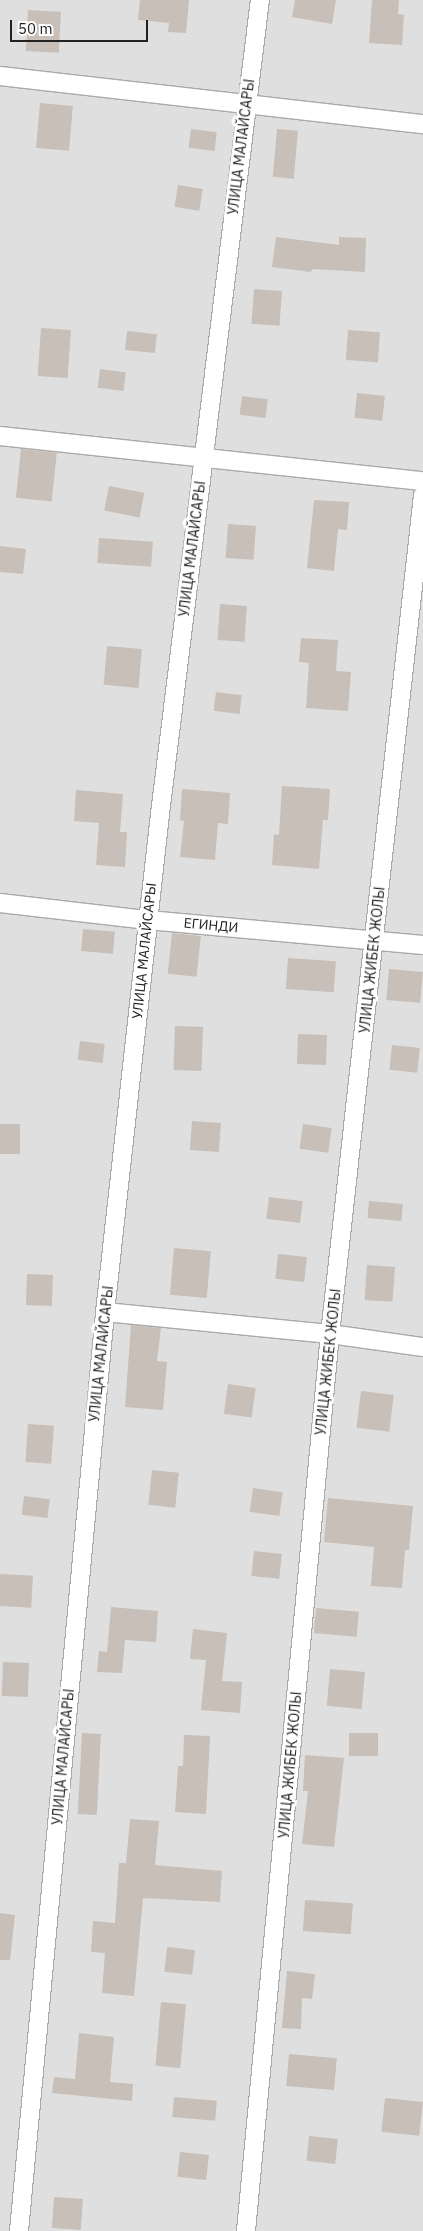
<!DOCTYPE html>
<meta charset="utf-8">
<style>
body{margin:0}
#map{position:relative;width:423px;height:2231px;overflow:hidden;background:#f2efe9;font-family:"IBM Plex Sans",sans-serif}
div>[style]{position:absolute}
.residential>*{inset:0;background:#e0dfdf;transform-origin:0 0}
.building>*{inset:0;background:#c7bfb8;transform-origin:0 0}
.roads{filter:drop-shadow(1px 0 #a9a9a9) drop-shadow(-1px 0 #a9a9a9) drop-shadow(0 1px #a9a9a9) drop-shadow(0 -1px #a9a9a9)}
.minor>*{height:18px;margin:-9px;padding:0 9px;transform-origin:9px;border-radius:9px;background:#fff}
span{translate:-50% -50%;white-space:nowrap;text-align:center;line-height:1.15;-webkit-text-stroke:5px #fff;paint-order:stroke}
.street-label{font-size:14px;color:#222}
.scale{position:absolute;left:10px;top:20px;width:138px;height:22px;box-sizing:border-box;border:2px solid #222;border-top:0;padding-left:6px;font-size:15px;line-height:18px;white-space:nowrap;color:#222;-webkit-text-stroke:4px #fff;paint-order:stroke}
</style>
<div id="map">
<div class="residential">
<i style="left:0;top:0;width:423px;height:2231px"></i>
</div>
<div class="building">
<i style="clip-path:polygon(140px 0,189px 0,186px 33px,168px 32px,169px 23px,138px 20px)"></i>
<i style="clip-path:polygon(295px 0,336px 0,332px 24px,292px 17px)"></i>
<i style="clip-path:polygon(372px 0,399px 0,398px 14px,404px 15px,402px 45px,369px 43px)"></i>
<i style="left:28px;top:10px;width:33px;height:41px;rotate:3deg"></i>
<i style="left:40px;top:103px;width:33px;height:45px;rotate:5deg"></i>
<i style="left:191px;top:129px;width:26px;height:19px;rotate:7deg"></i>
<i style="left:277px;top:129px;width:21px;height:48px;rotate:5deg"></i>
<i style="left:178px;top:185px;width:25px;height:22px;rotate:9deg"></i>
<i style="clip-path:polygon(276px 237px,339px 245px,339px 237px,366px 238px,365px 272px,312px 269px,311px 272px,272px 267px)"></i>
<i style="left:254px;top:289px;width:28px;height:35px;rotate:4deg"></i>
<i style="left:41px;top:328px;width:30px;height:48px;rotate:4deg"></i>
<i style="left:348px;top:330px;width:32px;height:30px;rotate:4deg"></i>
<i style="left:127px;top:331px;width:30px;height:19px;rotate:6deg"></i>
<i style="left:100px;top:369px;width:26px;height:19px;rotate:7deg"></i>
<i style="left:357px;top:393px;width:28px;height:25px;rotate:6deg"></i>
<i style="left:242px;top:396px;width:26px;height:19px;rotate:7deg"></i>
<i style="left:21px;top:449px;width:36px;height:49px;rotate:6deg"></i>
<i style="left:109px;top:486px;width:36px;height:25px;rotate:11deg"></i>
<i style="clip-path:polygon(314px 500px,349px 502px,347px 530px,338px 529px,334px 571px,307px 568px)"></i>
<i style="left:228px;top:524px;width:28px;height:34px;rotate:4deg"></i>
<i style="left:99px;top:538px;width:54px;height:25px;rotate:4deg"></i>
<i style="clip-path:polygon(0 546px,26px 549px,23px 574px,0 572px)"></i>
<i style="left:220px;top:604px;width:27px;height:36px;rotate:4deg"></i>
<i style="clip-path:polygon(301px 638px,338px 640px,336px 671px,351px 672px,348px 711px,306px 708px,309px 663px,299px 662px)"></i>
<i style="left:107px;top:646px;width:35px;height:39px;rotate:5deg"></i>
<i style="left:216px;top:692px;width:26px;height:19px;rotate:7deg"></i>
<i style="clip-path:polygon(282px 786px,330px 789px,328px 820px,323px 820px,319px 869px,272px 865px,274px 834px,279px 835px)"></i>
<i style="clip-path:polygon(182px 789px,230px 793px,228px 824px,218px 823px,215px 860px,180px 857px,184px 821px,180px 820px)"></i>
<i style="clip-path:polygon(76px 790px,123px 794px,120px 832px,127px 832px,125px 867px,96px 865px,99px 823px,74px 821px)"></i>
<i style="left:83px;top:929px;width:32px;height:22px;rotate:5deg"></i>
<i style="left:172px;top:933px;width:29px;height:41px;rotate:6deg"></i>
<i style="left:288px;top:958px;width:48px;height:31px;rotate:4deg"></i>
<i style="left:389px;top:969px;width:34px;height:31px;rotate:5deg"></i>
<i style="left:175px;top:1026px;width:28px;height:44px;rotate:2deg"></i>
<i style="left:298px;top:1034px;width:29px;height:30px;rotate:2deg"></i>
<i style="left:80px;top:1041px;width:25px;height:19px;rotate:7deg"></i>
<i style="left:392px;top:1045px;width:28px;height:25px;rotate:6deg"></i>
<i style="left:192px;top:1121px;width:29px;height:29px;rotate:4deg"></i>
<i style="left:0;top:1124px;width:20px;height:30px"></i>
<i style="left:303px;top:1124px;width:29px;height:25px;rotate:8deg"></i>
<i style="left:269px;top:1197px;width:34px;height:22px;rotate:7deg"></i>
<i style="left:369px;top:1201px;width:34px;height:17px;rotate:5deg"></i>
<i style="left:174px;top:1248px;width:37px;height:47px;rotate:5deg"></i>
<i style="left:278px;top:1254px;width:29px;height:25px;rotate:6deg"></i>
<i style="left:367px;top:1265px;width:28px;height:35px;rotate:4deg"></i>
<i style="left:27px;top:1274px;width:26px;height:31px;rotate:2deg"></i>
<i style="clip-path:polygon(131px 1325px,161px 1328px,157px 1361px,167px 1362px,163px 1410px,125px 1407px)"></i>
<i style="left:228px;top:1384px;width:28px;height:30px;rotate:8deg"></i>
<i style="left:361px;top:1391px;width:33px;height:37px;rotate:7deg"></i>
<i style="left:28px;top:1424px;width:26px;height:38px;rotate:4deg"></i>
<i style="left:152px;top:1470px;width:27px;height:35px;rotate:6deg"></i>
<i style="left:253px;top:1488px;width:30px;height:24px;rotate:8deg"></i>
<i style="left:24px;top:1496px;width:26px;height:19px;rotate:7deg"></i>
<i style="clip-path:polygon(328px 1498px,413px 1506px,409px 1550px,405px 1550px,402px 1588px,371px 1586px,374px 1547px,324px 1542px)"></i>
<i style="left:254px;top:1551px;width:28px;height:25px;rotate:6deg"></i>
<i style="left:0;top:1574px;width:33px;height:32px;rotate:3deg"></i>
<i style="clip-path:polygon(111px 1607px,158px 1611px,156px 1642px,125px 1640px,122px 1673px,97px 1672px,99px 1651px,107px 1652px)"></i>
<i style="left:316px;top:1608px;width:43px;height:25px;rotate:5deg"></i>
<i style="clip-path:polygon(193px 1629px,227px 1633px,222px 1681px,242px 1682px,240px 1713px,201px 1710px,206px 1660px,190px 1659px)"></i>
<i style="left:3px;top:1662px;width:26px;height:34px;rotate:2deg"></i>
<i style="left:330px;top:1669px;width:35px;height:37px;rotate:5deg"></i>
<i style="left:82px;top:1733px;width:19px;height:81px;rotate:3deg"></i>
<i style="left:349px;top:1733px;width:29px;height:23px"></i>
<i style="clip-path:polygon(184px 1735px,210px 1736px,206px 1814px,175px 1812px,178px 1766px,183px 1766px)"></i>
<i style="clip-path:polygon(305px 1755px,344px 1758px,334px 1847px,302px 1844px,308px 1791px,303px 1791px)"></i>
<i style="clip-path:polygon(130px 1819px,159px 1821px,155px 1865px,222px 1871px,220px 1902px,143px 1898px,134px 1996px,102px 1993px,105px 1953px,91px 1952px,93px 1921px,115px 1923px,119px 1863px,126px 1863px)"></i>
<i style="left:305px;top:1900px;width:48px;height:31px;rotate:4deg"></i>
<i style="clip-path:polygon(0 1913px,15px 1915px,10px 1960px,0 1960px)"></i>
<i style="left:167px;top:1947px;width:28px;height:25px;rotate:6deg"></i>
<i style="clip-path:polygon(287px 1971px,315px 1974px,312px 1999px,302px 1998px,301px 2029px,282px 2028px)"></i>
<i style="left:161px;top:2002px;width:25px;height:64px;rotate:5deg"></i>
<i style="clip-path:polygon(79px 2033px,114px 2037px,110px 2082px,133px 2084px,132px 2101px,52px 2093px,54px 2077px,75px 2079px)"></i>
<i style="left:289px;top:2054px;width:48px;height:32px;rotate:5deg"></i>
<i style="left:174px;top:2097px;width:43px;height:20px;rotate:5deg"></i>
<i style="left:385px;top:2098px;width:38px;height:34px;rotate:6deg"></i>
<i style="left:309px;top:2136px;width:29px;height:25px;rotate:6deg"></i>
<i style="left:180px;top:2152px;width:29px;height:25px;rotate:6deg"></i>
<i style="left:54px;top:2197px;width:29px;height:31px;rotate:4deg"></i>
</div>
<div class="roads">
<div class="minor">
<i style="left:0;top:76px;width:426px;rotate:6.5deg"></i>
<i style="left:0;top:436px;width:425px;rotate:6.1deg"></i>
<i style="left:0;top:903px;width:149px;rotate:6.6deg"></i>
<i style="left:148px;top:920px;width:276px;rotate:5.2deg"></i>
<i style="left:105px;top:1312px;width:226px;rotate:5.6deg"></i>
<i style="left:330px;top:1334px;width:94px;rotate:8deg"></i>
<i style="left:19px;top:2231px;width:923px;rotate:-84.65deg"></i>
<i style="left:105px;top:1312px;width:501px;rotate:-83.7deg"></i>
<i style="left:160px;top:814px;width:820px;rotate:-83deg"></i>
<i style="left:246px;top:2231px;width:901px;rotate:-84.65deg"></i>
<i style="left:330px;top:1334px;width:844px;rotate:-83.67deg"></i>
</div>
</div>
<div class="street-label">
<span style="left:241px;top:147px;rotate:-83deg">УЛИЦА МАЛАЙСАРЫ</span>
<span style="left:192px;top:549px;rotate:-83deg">УЛИЦА МАЛАЙСАРЫ</span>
<span style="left:211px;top:925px;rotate:5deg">ЕГИНДИ</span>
<span style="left:144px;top:951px;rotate:-84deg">УЛИЦА МАЛАЙСАРЫ</span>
<span style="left:372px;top:960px;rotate:-84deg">УЛИЦА ЖИБЕК ЖОЛЫ</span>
<span style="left:101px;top:1354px;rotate:-84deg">УЛИЦА МАЛАЙСАРЫ</span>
<span style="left:328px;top:1362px;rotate:-84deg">УЛИЦА ЖИБЕК ЖОЛЫ</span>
<span style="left:63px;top:1757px;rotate:-85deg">УЛИЦА МАЛАЙСАРЫ</span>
<span style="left:290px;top:1765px;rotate:-85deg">УЛИЦА ЖИБЕК ЖОЛЫ</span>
</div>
<div class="scale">50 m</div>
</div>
